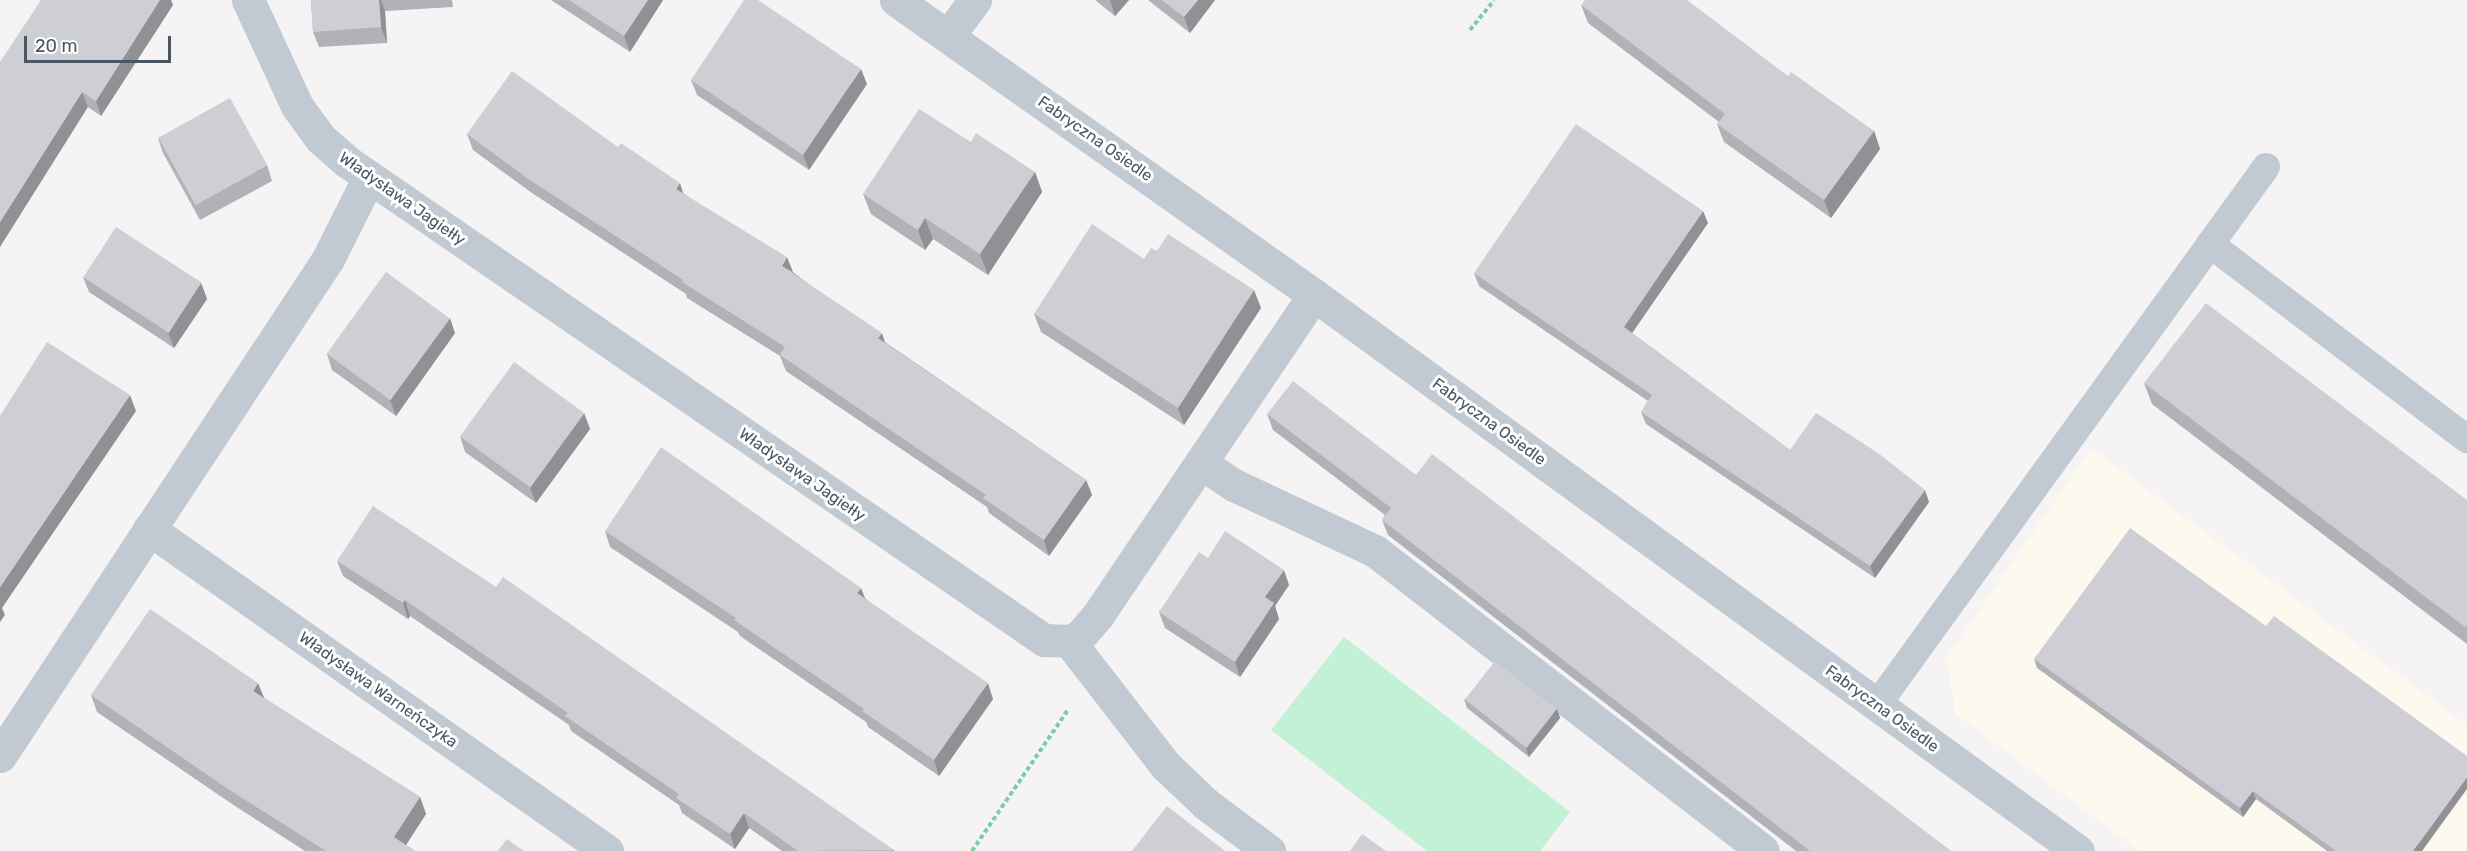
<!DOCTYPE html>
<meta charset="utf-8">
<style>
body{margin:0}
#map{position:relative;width:2467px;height:851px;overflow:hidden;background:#f5f3f3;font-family:Rubik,sans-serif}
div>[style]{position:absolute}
.commercial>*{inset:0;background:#fdf9ef}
.green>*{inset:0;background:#c3f1d5}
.path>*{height:4px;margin-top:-2px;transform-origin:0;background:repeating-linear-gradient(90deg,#7ad0a6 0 4.5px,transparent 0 7.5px)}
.service>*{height:28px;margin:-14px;padding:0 14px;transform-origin:14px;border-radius:14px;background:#c1cad2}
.minor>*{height:33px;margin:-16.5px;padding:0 16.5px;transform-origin:16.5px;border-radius:16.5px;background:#c1cad2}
.wall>*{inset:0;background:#b0b2b7}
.shaded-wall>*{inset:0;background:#909195}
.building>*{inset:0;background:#cdcfd5;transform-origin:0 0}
span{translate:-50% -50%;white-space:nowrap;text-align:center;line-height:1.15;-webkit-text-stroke:6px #fff;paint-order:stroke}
.street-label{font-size:16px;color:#4a5661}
.scale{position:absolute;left:24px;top:36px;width:147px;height:27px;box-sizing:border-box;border:3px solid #4a5661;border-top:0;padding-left:8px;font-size:18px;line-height:21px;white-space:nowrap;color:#4a5661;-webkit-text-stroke:4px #fff;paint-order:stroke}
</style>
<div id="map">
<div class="commercial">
<i style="clip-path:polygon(2091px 448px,2467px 725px,2467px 851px,2140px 851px,1955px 713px,1947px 657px)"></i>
</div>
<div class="green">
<i style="clip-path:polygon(1344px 637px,1570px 812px,1540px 851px,1427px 851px,1271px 730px)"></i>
</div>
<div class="path">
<i style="left:1470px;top:30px;width:38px;rotate:-51deg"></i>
<i style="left:972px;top:851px;width:171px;rotate:-55.8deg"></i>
</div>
<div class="service">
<i style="left:2210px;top:244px;width:323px;rotate:37.2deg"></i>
<i style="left:1877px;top:705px;width:664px;rotate:-54.13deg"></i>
</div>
<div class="minor">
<i style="left:248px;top:0;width:117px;rotate:65.2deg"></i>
<i style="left:297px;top:106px;width:39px;rotate:54deg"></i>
<i style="left:320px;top:138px;width:35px;rotate:41deg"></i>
<i style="left:346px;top:161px;width:847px;rotate:34.46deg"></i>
<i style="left:1044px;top:640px;width:25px;rotate:2deg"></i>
<i style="left:1069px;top:641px;width:11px;rotate:-22deg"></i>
<i style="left:1079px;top:637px;width:29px;rotate:-49deg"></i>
<i style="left:1098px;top:615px;width:386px;rotate:-56deg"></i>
<i style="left:896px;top:0;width:512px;rotate:35.21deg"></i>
<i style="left:1314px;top:295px;width:945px;rotate:36.05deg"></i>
<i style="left:948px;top:36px;width:45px;rotate:-53.1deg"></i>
<i style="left:1201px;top:463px;width:40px;rotate:34deg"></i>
<i style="left:1234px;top:485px;width:156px;rotate:25.1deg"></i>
<i style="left:1375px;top:551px;width:490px;rotate:37.7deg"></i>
<i style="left:149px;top:529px;width:560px;rotate:35.11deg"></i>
<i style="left:1069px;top:641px;width:158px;rotate:52.2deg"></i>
<i style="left:1166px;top:766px;width:55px;rotate:43.5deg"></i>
<i style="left:1206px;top:804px;width:79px;rotate:36.7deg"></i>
<i style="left:0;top:756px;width:595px;rotate:-56.58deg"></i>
<i style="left:328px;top:259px;width:92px;rotate:-63.4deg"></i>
</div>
<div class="wall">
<i style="clip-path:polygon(41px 0,171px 0,173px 5px,101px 116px,88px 107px)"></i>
<i style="clip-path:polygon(311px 0,452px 0,453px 7px,385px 11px,387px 43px,319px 47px,313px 32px)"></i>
<i style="clip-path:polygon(551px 0,663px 0,630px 52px)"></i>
<i style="clip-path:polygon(1095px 0,1129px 0,1115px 16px)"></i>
<i style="clip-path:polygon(1148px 0,1215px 0,1190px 33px)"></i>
<i style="clip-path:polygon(1581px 5px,1788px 76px,1874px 131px,1880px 149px,1831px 218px,1724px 142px,1717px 124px,1719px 122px,1588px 23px)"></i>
<i style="clip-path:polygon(691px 80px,867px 84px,809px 170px,697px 95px)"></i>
<i style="clip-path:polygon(467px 134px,683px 193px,793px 272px,885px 342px,1086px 480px,1092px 495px,1049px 556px,989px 513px,987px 507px,786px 371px,780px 356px,687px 298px,686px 294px,532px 193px,473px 150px)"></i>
<i style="clip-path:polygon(158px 138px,267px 165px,272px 181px,200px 220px,163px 153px)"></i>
<i style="clip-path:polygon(971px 142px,1035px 172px,1042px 192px,988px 275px,933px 239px,925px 250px,871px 214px,863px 194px)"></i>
<i style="clip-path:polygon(1708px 223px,1632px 333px,1790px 450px,1929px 502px,1875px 578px,1646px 424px,1641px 412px,1648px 401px,1479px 286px,1474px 273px)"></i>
<i style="clip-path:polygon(1157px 251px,1261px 308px,1184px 425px,1041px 332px,1034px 314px,1144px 259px)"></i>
<i style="clip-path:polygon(83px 277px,201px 283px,207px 299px,174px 348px,89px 292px)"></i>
<i style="clip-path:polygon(455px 333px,396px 416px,332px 370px,327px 354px)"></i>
<i style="clip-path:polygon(2144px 383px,2467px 500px,2467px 644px,2152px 404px)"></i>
<i style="clip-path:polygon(584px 413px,590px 429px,536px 503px,465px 452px,460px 436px)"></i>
<i style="clip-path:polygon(1267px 414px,1416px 475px,1951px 851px,1796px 851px,1388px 535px,1382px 520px,1385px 515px,1273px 430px)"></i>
<i style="clip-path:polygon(605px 531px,866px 599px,993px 699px,939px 776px,868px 727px,866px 722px,740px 636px,738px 632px,610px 547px)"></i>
<i style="clip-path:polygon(1208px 558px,1289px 585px,1275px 606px,1279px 619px,1240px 677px,1165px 628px,1159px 612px)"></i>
<i style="clip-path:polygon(337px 561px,894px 850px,895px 851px,782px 851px,749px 828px,735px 849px,682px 813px,679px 805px,571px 731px,569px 725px,410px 616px,408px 619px,343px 576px)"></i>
<i style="clip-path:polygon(2266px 626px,2422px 851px,2327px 851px,2256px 799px,2243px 817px,2037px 668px,2034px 659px)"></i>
<i style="clip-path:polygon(91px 695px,264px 698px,420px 797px,426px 814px,406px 845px,415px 851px,305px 851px,235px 806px,97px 712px)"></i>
<i style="clip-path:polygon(1464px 699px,1557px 709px,1560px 718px,1529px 757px,1467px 708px)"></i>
</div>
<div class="shaded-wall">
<i style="clip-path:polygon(160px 0,171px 0,173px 5px,101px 116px,96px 101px)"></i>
<i style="clip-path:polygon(379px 0,381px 0,385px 11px,387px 43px,381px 27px)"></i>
<i style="clip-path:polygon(648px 0,663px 0,630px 52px,624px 36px)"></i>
<i style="clip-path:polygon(1110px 0,1129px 0,1115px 16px)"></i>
<i style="clip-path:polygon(1198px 0,1215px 0,1190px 33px,1184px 17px)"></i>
<i style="clip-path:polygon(861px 69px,867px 84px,809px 170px,803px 155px)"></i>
<i style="clip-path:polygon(82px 92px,88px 107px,0 247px,0 222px)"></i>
<i style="clip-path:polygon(1874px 131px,1880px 149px,1831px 218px,1824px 200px)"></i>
<i style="clip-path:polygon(1035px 172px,1042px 192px,988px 275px,980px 254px)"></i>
<i style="clip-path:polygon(680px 183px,685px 199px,676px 189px)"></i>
<i style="clip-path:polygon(1703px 211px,1708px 223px,1628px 339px,1624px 327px)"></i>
<i style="clip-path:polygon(925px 218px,933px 239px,925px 250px,918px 230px)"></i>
<i style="clip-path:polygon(787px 257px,793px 272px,782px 266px)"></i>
<i style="clip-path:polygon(201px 283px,207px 299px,174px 348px,168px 332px)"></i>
<i style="clip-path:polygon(1254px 290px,1261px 308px,1184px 425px,1178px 408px)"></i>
<i style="clip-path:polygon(450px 318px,455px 333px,396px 416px,390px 400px)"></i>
<i style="clip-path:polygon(882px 333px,887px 349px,878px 338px)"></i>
<i style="clip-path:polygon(130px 395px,136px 411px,2px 608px,5px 615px,0 622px,0 587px)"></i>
<i style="clip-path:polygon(584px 413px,590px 429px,536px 503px,530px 488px)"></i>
<i style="clip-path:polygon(1086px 480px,1092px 495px,1049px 556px,1044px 540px)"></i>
<i style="clip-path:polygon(1925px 490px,1929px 502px,1875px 578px,1870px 566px)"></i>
<i style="clip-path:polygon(1284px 570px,1289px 585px,1275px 606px,1279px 619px,1240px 677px,1235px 662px,1265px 597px)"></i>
<i style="clip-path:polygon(861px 588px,867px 603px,857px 593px)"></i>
<i style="clip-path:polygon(405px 600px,410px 616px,408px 619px,403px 603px)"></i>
<i style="clip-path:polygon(258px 683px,265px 700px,253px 691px)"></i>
<i style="clip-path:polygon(988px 683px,993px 699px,939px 776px,934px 760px)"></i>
<i style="clip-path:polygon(1557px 709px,1560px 718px,1529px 757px,1526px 749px)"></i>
<i style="clip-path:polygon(2467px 777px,2467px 789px,2422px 851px,2413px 851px)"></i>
<i style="clip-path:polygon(2253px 791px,2256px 799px,2243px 817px,2240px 808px)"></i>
<i style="clip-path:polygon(420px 797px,426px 814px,402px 851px,394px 837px)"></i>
<i style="clip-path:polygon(744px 813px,749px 828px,735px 849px,730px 834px)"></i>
</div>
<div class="building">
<i style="clip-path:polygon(41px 0,160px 0,96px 101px,82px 92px,0 222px,0 62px)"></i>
<i style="clip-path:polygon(311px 0,379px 0,381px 27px,313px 32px)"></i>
<i style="clip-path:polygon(569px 0,648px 0,624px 36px)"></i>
<i style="clip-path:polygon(744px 0,758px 0,861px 69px,803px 155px,691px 80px)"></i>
<i style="clip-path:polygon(1162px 0,1198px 0,1184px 17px)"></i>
<i style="clip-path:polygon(1585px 0,1687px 0,1788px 76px,1791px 72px,1874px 131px,1824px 200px,1717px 124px,1725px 114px,1581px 5px)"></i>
<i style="clip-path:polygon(512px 71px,618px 147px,621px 143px,680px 183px,676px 189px,787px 257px,782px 266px,882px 333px,878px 338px,1086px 480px,1044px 540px,983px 498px,986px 495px,780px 355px,785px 347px,682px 282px,683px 280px,527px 178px,467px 134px)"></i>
<i style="left:230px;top:98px;width:77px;height:82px;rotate:61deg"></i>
<i style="clip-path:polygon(919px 109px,971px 142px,976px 133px,1035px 172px,980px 254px,925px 218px,918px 230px,863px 194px)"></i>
<i style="clip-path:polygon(1576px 124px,1703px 211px,1624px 327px,1790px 450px,1816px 413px,1878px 453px,1925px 490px,1870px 566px,1641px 412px,1652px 395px,1474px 273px)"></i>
<i style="clip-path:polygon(1092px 224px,1144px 259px,1151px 248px,1157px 251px,1168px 234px,1254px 290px,1178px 408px,1034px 314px)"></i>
<i style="left:116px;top:227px;width:102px;height:60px;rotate:33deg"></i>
<i style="left:386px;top:272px;width:79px;height:101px;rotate:36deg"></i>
<i style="clip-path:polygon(2206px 303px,2467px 500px,2467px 624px,2465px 627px,2144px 383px)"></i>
<i style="clip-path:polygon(47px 342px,130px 395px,0 587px,0 416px)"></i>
<i style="left:514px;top:362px;width:87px;height:92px;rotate:36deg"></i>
<i style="clip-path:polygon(1293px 381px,1416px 475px,1432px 454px,1951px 851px,1810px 851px,1382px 520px,1391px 508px,1267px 414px)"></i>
<i style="clip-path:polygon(661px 447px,861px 588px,857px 593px,988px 683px,934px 760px,862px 711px,864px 709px,734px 620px,736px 618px,605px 531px)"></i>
<i style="clip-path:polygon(373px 506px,496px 587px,503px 577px,894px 850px,798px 851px,744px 813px,730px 834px,676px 798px,679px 794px,565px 716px,568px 713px,405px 600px,403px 603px,337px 561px)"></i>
<i style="clip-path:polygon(2130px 528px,2266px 626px,2274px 616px,2467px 756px,2467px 777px,2413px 851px,2336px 851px,2253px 791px,2240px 808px,2034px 659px)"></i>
<i style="clip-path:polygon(1225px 531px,1284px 570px,1265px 597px,1274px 603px,1235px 662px,1159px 612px,1199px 552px,1208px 558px)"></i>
<i style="clip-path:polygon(150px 609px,258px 683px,253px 691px,420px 797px,394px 837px,415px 851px,326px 851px,228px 789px,91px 695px)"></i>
<i style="left:1495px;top:661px;width:78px;height:49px;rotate:38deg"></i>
<i style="clip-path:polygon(1167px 806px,1225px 851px,1132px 851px)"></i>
<i style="clip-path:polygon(1362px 834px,1386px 851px,1350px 851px)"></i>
<i style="clip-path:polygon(507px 839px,524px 851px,498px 851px)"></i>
</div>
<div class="street-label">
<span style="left:1095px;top:139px;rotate:35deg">Fabryczna Osiedle</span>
<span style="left:402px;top:199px;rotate:35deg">Władysława Jagiełły</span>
<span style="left:1489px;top:422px;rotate:36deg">Fabryczna Osiedle</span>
<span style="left:802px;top:475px;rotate:35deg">Władysława Jagiełły</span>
<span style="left:378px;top:690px;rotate:35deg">Władysława Warneńczyka</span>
<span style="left:1882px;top:709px;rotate:36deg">Fabryczna Osiedle</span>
</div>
<div class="scale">20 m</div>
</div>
